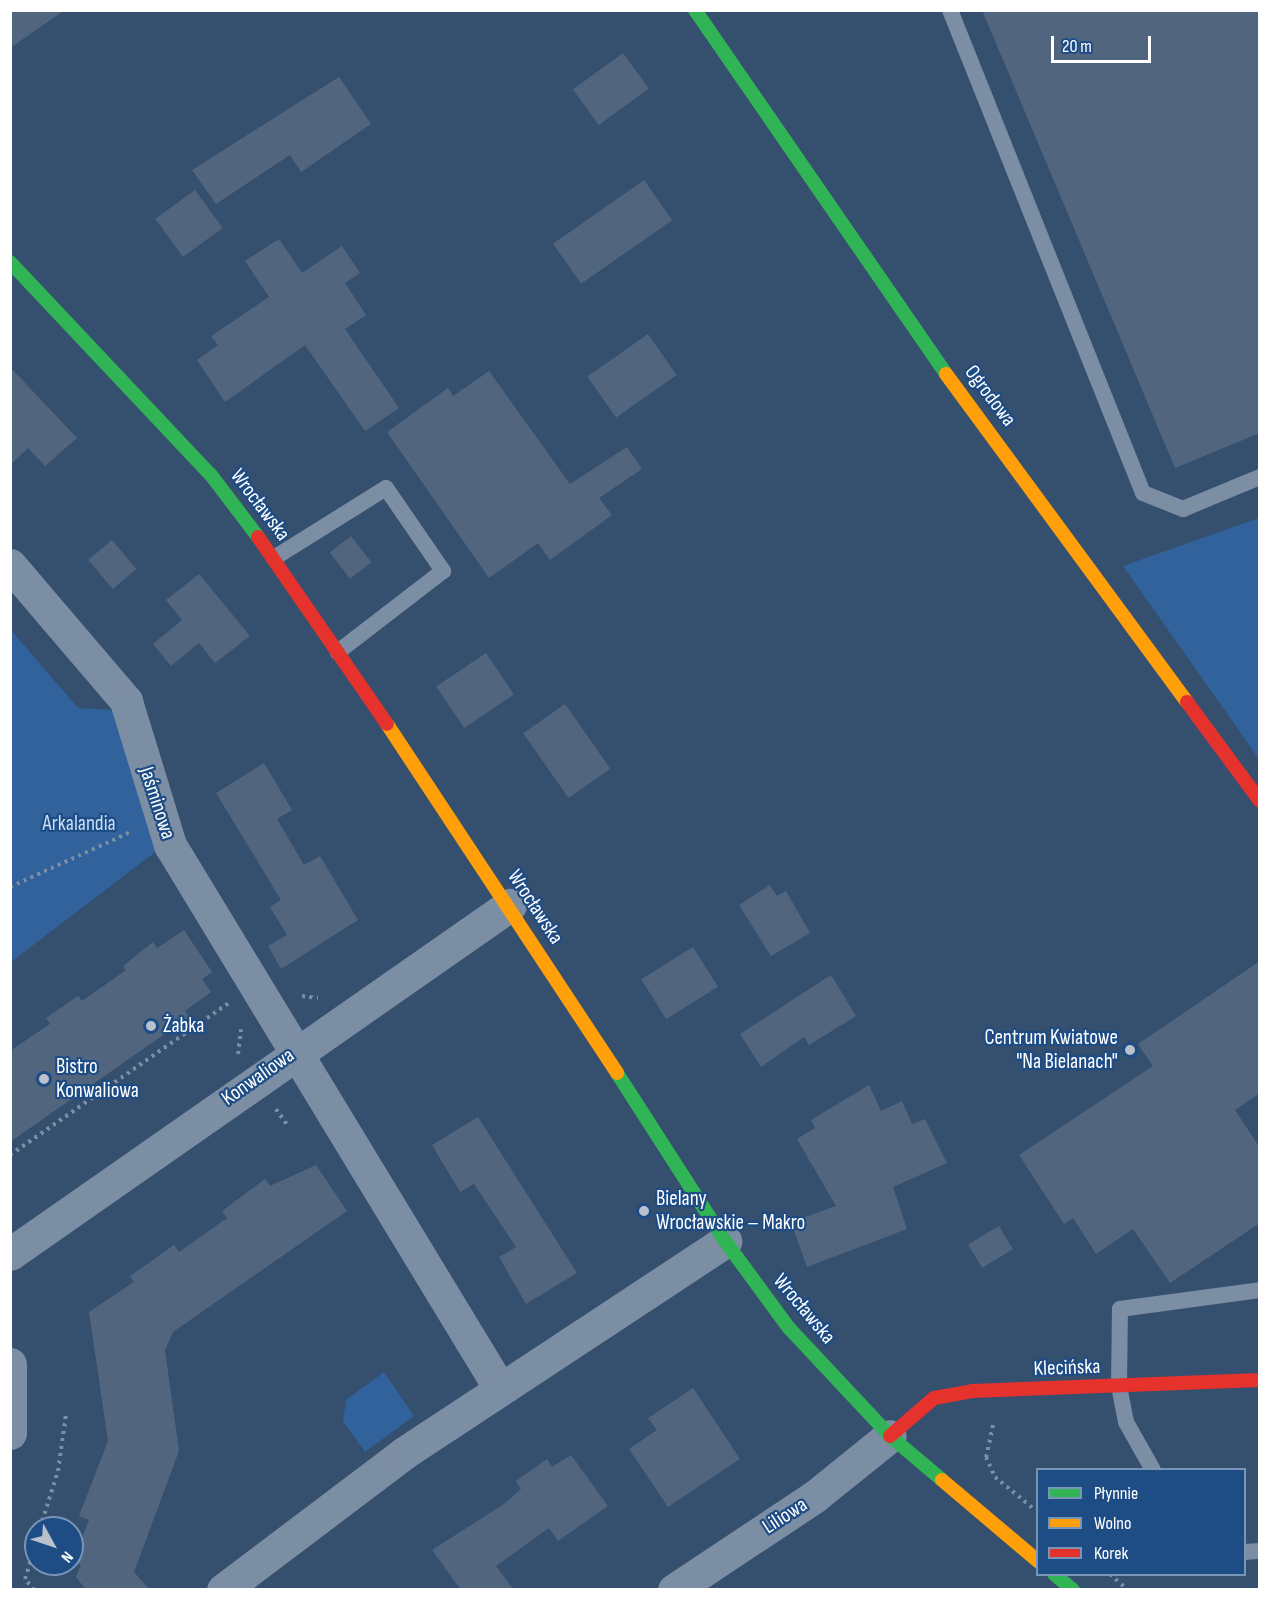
<!DOCTYPE html>
<meta charset="utf-8">
<style>
body{margin:0}
#map{position:relative;width:1270px;height:1600px;overflow:hidden;background:#354f6e;font-family:"Sofia Sans Condensed",sans-serif}
div>[style]{position:absolute}
.green>*{inset:0;background:#32629c}
.building>*{inset:0;background:#51667e;transform-origin:0 0}
.path>*{height:4px;margin-top:-2px;transform-origin:0;background:repeating-linear-gradient(90deg,#7c8ea4 0 3px,transparent 0 7.5px)}
.lane>*{height:16px;margin:-8px;padding:0 8px;transform-origin:8px;border-radius:8px;background:#7c8ea4}
.street>*{height:33px;margin:-16.5px;padding:0 16.5px;transform-origin:16.5px;border-radius:16.5px;background:#7c8ea4}
.fast>*{height:14px;margin:-7px;padding:0 7px;transform-origin:7px;border-radius:7px;background:#30b455}
.slow>*{height:14px;margin:-7px;padding:0 7px;transform-origin:7px;border-radius:7px;background:#ff9f0a}
.jam>*{height:14px;margin:-7px;padding:0 7px;transform-origin:7px;border-radius:7px;background:#e5322d}
.dots>*{width:16px;height:16px;translate:-50% -50%;box-sizing:border-box;border:3px solid #1e4c85;border-radius:50%}
span{translate:-50% -50%;white-space:nowrap;text-align:center;line-height:1.15;-webkit-text-stroke:4.5px #1e4c85;paint-order:stroke}
.street-label{font-size:21px;color:#fff}
.park-label{font-size:21px;color:#cadff8}
.poi-label{font-size:21px;color:#fff}
.left{translate:0 -50%;text-align:left}
.right{translate:-100% -50%;text-align:right}
.frame{position:absolute;inset:0;border:12px solid #fff;pointer-events:none}
.legend{position:absolute;left:1036px;top:1468px;width:210px;height:108px;box-sizing:border-box;background:#1e4c85;border:2px solid #7894b6;margin:0;padding:8px 10px;list-style:none;font-size:18px;color:#fff}
.legend li{display:flex;align-items:center;gap:12px;height:30px}
.legend b{width:30px;border:2px solid #7894b6}
.north{position:absolute;left:24px;top:1516px;width:60px;height:60px;box-sizing:border-box;background:#1e4c85;border:2px solid #7894b6;border-radius:50%;rotate:130deg;font-size:16px;font-weight:700;line-height:24px;text-align:center;color:#fff}
.north::after{content:'';display:block;margin:auto;width:21px;height:27px;background:#b8c1cc;clip-path:polygon(50% 0,100% 100%,50% 72%,0 100%)}
.scale{position:absolute;left:1051px;top:36px;width:100px;height:27px;box-sizing:border-box;border:3px solid #fff;border-top:0;padding-left:8px;font-size:18px;line-height:21px;white-space:nowrap;color:#fff;-webkit-text-stroke:4px #1e4c85;paint-order:stroke}
</style>
<div id="map">
<div class="green">
<i style="clip-path:polygon(1259px 518px,1260px 518px,1259px 759px,1123px 566px)"></i>
<i style="clip-path:polygon(10px 629px,78px 708px,114px 710px,163px 846px,11px 962px)"></i>
<i style="clip-path:polygon(384px 1372px,414px 1416px,365px 1452px,343px 1421px,346px 1400px)"></i>
</div>
<div class="building">
<i style="clip-path:polygon(10px 10px,65px 10px,10px 48px)"></i>
<i style="clip-path:polygon(982px 10px,1260px 10px,1260px 433px,1175px 468px)"></i>
<i style="left:623px;top:53px;width:44px;height:62px;rotate:54deg"></i>
<i style="clip-path:polygon(339px 77px,371px 124px,301px 172px,290px 155px,216px 204px,192px 170px)"></i>
<i style="left:644px;top:180px;width:49px;height:111px;rotate:55deg"></i>
<i style="left:195px;top:190px;width:47px;height:49px;rotate:54deg"></i>
<i style="clip-path:polygon(279px 239px,302px 273px,342px 246px,360px 273px,345px 283px,366px 315px,345px 329px,399px 408px,365px 431px,305px 345px,225px 402px,197px 360px,218px 345px,211px 336px,269px 297px,245px 261px)"></i>
<i style="left:648px;top:334px;width:50px;height:74px;rotate:55deg"></i>
<i style="clip-path:polygon(10px 367px,77px 438px,45px 466px,28px 448px,10px 465px)"></i>
<i style="clip-path:polygon(489px 371px,570px 484px,627px 447px,642px 469px,599px 498px,612px 515px,550px 560px,538px 543px,489px 578px,387px 432px,448px 388px,453px 396px)"></i>
<i style="left:351px;top:536px;width:33px;height:27px;rotate:52deg"></i>
<i style="left:112px;top:540px;width:38px;height:31px;rotate:50deg"></i>
<i style="clip-path:polygon(199px 574px,250px 636px,215px 663px,199px 643px,171px 666px,153px 644px,182px 620px,166px 600px)"></i>
<i style="left:486px;top:653px;width:50px;height:60px;rotate:56deg"></i>
<i style="left:565px;top:704px;width:79px;height:51px;rotate:55deg"></i>
<i style="clip-path:polygon(264px 763px,292px 810px,277px 819px,304px 865px,320px 856px,358px 920px,281px 969px,268px 946px,287px 935px,270px 907px,281px 900px,216px 793px)"></i>
<i style="clip-path:polygon(770px 885px,777px 896px,786px 891px,810px 933px,771px 956px,739px 905px)"></i>
<i style="clip-path:polygon(184px 930px,212px 972px,202px 979px,211px 992px,185px 1011px,189px 1017px,10px 1142px,10px 1051px,50px 1024px,46px 1018px,78px 996px,82px 1001px,126px 970px,123px 966px,153px 942px,157px 948px)"></i>
<i style="left:693px;top:947px;width:47px;height:61px;rotate:58deg"></i>
<i style="clip-path:polygon(1260px 961px,1260px 1093px,1235px 1110px,1260px 1148px,1260px 1223px,1170px 1283px,1133px 1229px,1096px 1254px,1073px 1218px,1064px 1224px,1019px 1155px,1153px 1066px,1138px 1044px)"></i>
<i style="clip-path:polygon(831px 975px,856px 1016px,809px 1045px,804px 1037px,761px 1067px,740px 1034px)"></i>
<i style="clip-path:polygon(869px 1085px,881px 1111px,902px 1101px,912px 1124px,925px 1119px,947px 1163px,893px 1187px,907px 1229px,807px 1267px,791px 1222px,836px 1206px,797px 1139px,815px 1128px,811px 1120px)"></i>
<i style="clip-path:polygon(478px 1117px,577px 1273px,526px 1304px,499px 1257px,516px 1247px,474px 1184px,460px 1192px,432px 1145px)"></i>
<i style="clip-path:polygon(316px 1165px,347px 1211px,173px 1332px,165px 1350px,179px 1451px,134px 1572px,150px 1590px,86px 1590px,76px 1577px,81px 1565px,73px 1561px,89px 1520px,79px 1516px,108px 1441px,89px 1312px,134px 1282px,130px 1276px,174px 1245px,179px 1252px,227px 1218px,222px 1211px,265px 1179px,270px 1186px)"></i>
<i style="left:999px;top:1226px;width:27px;height:36px;rotate:59deg"></i>
<i style="clip-path:polygon(693px 1388px,740px 1459px,668px 1507px,629px 1449px,657px 1430px,648px 1418px)"></i>
<i style="clip-path:polygon(571px 1455px,608px 1506px,558px 1541px,549px 1528px,496px 1566px,514px 1590px,461px 1590px,432px 1550px,504px 1504px,521px 1489px,516px 1481px,547px 1459px,552px 1467px)"></i>
</div>
<div class="path">
<i style="left:10px;top:887px;width:135px;rotate:-24.5deg"></i>
<i style="left:302px;top:996px;width:16px;rotate:7deg"></i>
<i style="left:238px;top:1054px;width:25px;rotate:-83deg"></i>
<i style="left:276px;top:1109px;width:21px;rotate:55deg"></i>
<i style="left:10px;top:1155px;width:267px;rotate:-34.8deg"></i>
<i style="left:993px;top:1425px;width:33px;rotate:102deg"></i>
<i style="left:986px;top:1457px;width:22px;rotate:66deg"></i>
<i style="left:995px;top:1477px;width:50px;rotate:39.4deg"></i>
<i style="left:40px;top:1528px;width:60px;rotate:-72.5deg"></i>
<i style="left:58px;top:1471px;width:58px;rotate:-82deg"></i>
<i style="left:1110px;top:1574px;width:24px;rotate:42deg"></i>
<i style="left:34px;top:1590px;width:14px;rotate:-129deg"></i>
<i style="left:25px;top:1579px;width:39px;rotate:-73deg"></i>
</div>
<div class="lane">
<i style="left:950px;top:10px;width:520px;rotate:68.22deg"></i>
<i style="left:1143px;top:493px;width:43px;rotate:21.8deg"></i>
<i style="left:1183px;top:509px;width:83px;rotate:-22.6deg"></i>
<i style="left:274px;top:558px;width:132px;rotate:-32deg"></i>
<i style="left:386px;top:488px;width:101px;rotate:55.5deg"></i>
<i style="left:443px;top:571px;width:133px;rotate:142.4deg"></i>
<i style="left:1153px;top:1470px;width:55px;rotate:-119.4deg"></i>
<i style="left:1126px;top:1422px;width:36px;rotate:-101deg"></i>
<i style="left:1119px;top:1387px;width:78px;rotate:-89.3deg"></i>
<i style="left:1120px;top:1309px;width:141px;rotate:-7.7deg"></i>
<i style="left:1244px;top:1552px;width:16px;rotate:-4deg"></i>
</div>
<div class="street">
<i style="left:10px;top:565px;width:179px;rotate:49.5deg"></i>
<i style="left:126px;top:701px;width:151px;rotate:73deg"></i>
<i style="left:170px;top:845px;width:634px;rotate:58.74deg"></i>
<i style="left:10px;top:1254px;width:610px;rotate:-34.92deg"></i>
<i style="left:10px;top:1364px;width:69px;rotate:90deg"></i>
<i style="left:223px;top:1590px;width:227px;rotate:-37.1deg"></i>
<i style="left:404px;top:1453px;width:385px;rotate:-33.4deg"></i>
<i style="left:674px;top:1590px;width:168px;rotate:-33.6deg"></i>
<i style="left:814px;top:1497px;width:97px;rotate:-38.8deg"></i>
</div>
<div class="fast">
<i style="left:695px;top:10px;width:442px;rotate:55.4deg"></i>
<i style="left:10px;top:262px;width:293px;rotate:46.7deg"></i>
<i style="left:211px;top:475px;width:78px;rotate:52.8deg"></i>
<i style="left:617px;top:1073px;width:200px;rotate:57.3deg"></i>
<i style="left:725px;top:1241px;width:108px;rotate:53.7deg"></i>
<i style="left:789px;top:1328px;width:148px;rotate:46.9deg"></i>
<i style="left:890px;top:1436px;width:68px;rotate:40.2deg"></i>
<i style="left:1054px;top:1574px;width:25px;rotate:40deg"></i>
</div>
<div class="slow">
<i style="left:946px;top:374px;width:407px;rotate:53.7deg"></i>
<i style="left:387px;top:724px;width:418px;rotate:56.6deg"></i>
<i style="left:942px;top:1480px;width:126px;rotate:40.2deg"></i>
</div>
<div class="jam">
<i style="left:258px;top:537px;width:227px;rotate:55.4deg"></i>
<i style="left:1187px;top:702px;width:123px;rotate:53.6deg"></i>
<i style="left:890px;top:1436px;width:58px;rotate:-40.8deg"></i>
<i style="left:934px;top:1398px;width:39px;rotate:-10deg"></i>
<i style="left:972px;top:1391px;width:288px;rotate:-2.2deg"></i>
</div>
<div class="dots">
<i style="left:151px;top:1026px;background:#b8c1cc"></i>
<i style="left:1130px;top:1050px;background:#b8c1cc"></i>
<i style="left:44px;top:1079px;background:#b8c1cc"></i>
<i style="left:644px;top:1211px;background:#b8c1cc"></i>
</div>
<div class="street-label">
<span style="left:990px;top:396px;rotate:53deg">Ogrodowa</span>
<span style="left:260px;top:505px;rotate:53deg">Wrocławska</span>
<span style="left:157px;top:803px;rotate:72deg">Jaśminowa</span>
<span style="left:535px;top:907px;rotate:57deg">Wrocławska</span>
<span style="left:258px;top:1077px;rotate:-35deg">Konwaliowa</span>
<span style="left:804px;top:1309px;rotate:50deg">Wrocławska</span>
<span style="left:1067px;top:1368px;rotate:-2deg">Klecińska</span>
<span style="left:785px;top:1516px;rotate:-33deg">Liliowa</span>
</div>
<div class="park-label">
<span style="left:79px;top:824px">Arkalandia</span>
</div>
<div class="poi-label">
<span class="left" style="left:163px;top:1026px">Żabka</span>
<span class="right" style="left:1118px;top:1050px">Centrum Kwiatowe<br>"Na Bielanach"</span>
<span class="left" style="left:56px;top:1079px">Bistro<br>Konwaliowa</span>
<span class="left" style="left:656px;top:1211px">Bielany<br>Wrocławskie – Makro</span>
</div>
<div class="frame"></div>
<ul class="legend">
<li><b style="height:8px;background:#30b455"></b>Płynnie</li>
<li><b style="height:8px;background:#ff9f0a"></b>Wolno</li>
<li><b style="height:8px;background:#e5322d"></b>Korek</li>
</ul>
<div class="north">N</div>
<div class="scale">20 m</div>
</div>
